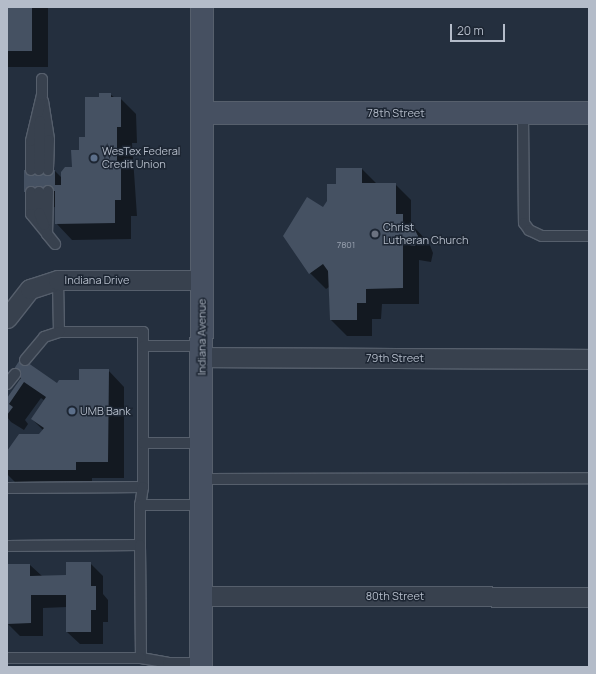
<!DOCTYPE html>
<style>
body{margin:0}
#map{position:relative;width:596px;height:674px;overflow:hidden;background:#242f3e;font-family:Manrope,sans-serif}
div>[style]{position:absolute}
.shadow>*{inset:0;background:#0007;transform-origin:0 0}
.building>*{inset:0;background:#455162;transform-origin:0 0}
.roads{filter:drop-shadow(1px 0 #565f6c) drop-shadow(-1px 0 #565f6c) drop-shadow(0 1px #565f6c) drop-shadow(0 -1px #565f6c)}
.lane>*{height:10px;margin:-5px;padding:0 5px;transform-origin:5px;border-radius:5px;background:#38414e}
.street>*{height:19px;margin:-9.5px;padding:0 9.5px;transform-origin:9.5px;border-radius:9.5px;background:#38414e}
.secondary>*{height:22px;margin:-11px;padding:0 11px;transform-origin:11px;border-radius:11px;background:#465061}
.dots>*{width:11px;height:11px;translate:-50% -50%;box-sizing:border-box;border:2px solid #1d2633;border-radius:50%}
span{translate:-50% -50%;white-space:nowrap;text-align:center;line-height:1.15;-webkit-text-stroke:3px #1d2633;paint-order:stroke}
.number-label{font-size:9px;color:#98a1af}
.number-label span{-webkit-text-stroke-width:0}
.street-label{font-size:11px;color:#b4bcc9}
.poi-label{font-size:11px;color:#b4bcc9}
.left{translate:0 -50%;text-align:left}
.frame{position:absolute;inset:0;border:8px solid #b4bcc9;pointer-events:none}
.scale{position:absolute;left:450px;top:24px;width:55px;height:18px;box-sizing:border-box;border:2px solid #b4bcc9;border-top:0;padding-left:5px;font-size:12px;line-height:14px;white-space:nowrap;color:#b4bcc9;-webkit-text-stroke:3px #1d2633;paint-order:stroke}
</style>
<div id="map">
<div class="shadow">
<i style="left:7px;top:7px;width:41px;height:60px"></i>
<i style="clip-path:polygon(110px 94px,115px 98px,120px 98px,136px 114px,137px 143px,132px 143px,137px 216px,131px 216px,131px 239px,72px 240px,56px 223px,56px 207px,41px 208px,25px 191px,55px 171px,62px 178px,73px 168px,100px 98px)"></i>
<i style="clip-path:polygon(362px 169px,377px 184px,395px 184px,411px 200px,411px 224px,429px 243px,433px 253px,431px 262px,419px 260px,419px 304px,382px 304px,381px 319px,372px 319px,372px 336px,347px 336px,331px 320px,329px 287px,326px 289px,310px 273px,284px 236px,323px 209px)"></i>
<i style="clip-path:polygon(108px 370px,124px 387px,124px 478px,92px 478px,92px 486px,19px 486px,7px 474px,7px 453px,39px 435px,43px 430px,32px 419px,45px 401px,41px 398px,25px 420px,28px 424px,24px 430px,11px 422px,7px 417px,7px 400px,21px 380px,13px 371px,57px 384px,80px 381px)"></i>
<i style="clip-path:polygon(90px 563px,103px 576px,103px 594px,108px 600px,108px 622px,103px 622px,103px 644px,80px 644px,67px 632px,67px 607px,43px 608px,43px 636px,20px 636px,7px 623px,30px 565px,42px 576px,67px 576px)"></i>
</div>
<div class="building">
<i style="left:7px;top:7px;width:25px;height:44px"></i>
<i style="clip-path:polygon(99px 93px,111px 93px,111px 97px,121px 97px,121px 127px,117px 127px,117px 167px,121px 167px,121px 200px,115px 200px,115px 223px,55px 224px,55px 191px,24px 192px,24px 170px,55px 170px,55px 185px,61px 185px,61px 172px,65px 167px,72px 167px,71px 150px,79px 150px,79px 137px,85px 137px,85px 97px,99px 97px)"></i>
<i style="clip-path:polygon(336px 168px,362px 168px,362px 183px,396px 183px,396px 214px,403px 214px,403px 228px,413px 226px,418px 236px,415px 246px,403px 244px,403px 288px,366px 289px,366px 303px,357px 303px,357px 320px,330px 320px,328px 271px,323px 264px,309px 274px,283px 236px,307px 197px,323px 207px,327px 201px,327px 184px,336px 184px)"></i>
<i style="clip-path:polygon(21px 358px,57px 383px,59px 380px,79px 380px,79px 369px,109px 369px,108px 462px,76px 462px,76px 470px,7px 470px,7px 451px,19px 434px,39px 434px,44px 428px,31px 419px,46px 397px,24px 382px,9px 404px,13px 407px,7px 415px,7px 398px,21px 378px,12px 372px)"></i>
<i style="clip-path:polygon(66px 562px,91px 562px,91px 586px,96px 586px,96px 610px,91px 610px,91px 632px,66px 632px,66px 595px,31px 595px,31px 623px,7px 624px,7px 564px,30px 564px,30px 576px,66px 575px)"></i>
</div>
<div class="roads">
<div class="lane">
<i style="left:43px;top:101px;width:39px;rotate:81deg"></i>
<i style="left:49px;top:140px;width:30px;rotate:92deg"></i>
<i style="left:523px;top:113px;width:110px;rotate:89.5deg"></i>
<i style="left:524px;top:223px;width:9px;rotate:54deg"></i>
<i style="left:529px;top:230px;width:14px;rotate:25deg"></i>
<i style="left:542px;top:236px;width:47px"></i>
<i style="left:31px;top:170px;width:29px;rotate:-90deg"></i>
<i style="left:31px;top:141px;width:47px;rotate:-76.6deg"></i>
<i style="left:42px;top:95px;width:16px;rotate:-90deg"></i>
<i style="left:39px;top:170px;width:49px;rotate:-88.8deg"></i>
<i style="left:48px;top:191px;width:43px;rotate:91.3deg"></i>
<i style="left:47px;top:234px;width:13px;rotate:51deg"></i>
<i style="left:31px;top:192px;width:22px;rotate:90deg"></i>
<i style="left:31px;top:214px;width:26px;rotate:51deg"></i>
<i style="left:39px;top:192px;width:21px;rotate:90deg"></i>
<i style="left:39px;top:213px;width:13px;rotate:67deg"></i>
<i style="left:58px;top:280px;width:52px;rotate:88.9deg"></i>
<i style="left:59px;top:332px;width:84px"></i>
<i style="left:143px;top:332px;width:155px;rotate:90deg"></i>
<i style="left:143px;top:346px;width:59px"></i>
<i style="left:25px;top:360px;width:30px;rotate:-50deg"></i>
<i style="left:44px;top:337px;width:16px;rotate:-18deg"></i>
<i style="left:7px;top:384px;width:13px;rotate:-51deg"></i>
<i style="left:143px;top:443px;width:59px"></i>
<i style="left:202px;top:479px;width:387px;rotate:-0.1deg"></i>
<i style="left:7px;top:488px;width:136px;rotate:-0.4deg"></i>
<i style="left:143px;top:487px;width:18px;rotate:99deg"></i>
<i style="left:140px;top:505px;width:40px;rotate:90deg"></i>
<i style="left:140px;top:545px;width:133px;rotate:179.6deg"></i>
<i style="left:140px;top:505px;width:62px"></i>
<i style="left:140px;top:545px;width:113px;rotate:89.5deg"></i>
<i style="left:141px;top:658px;width:27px;rotate:10deg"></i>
<i style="left:168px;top:663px;width:33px"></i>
<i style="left:7px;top:658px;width:134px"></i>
</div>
<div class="street">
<i style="left:7px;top:318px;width:37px;rotate:-52deg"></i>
<i style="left:30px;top:289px;width:29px;rotate:-18deg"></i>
<i style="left:58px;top:280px;width:144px"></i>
<i style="left:202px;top:357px;width:387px;rotate:0.3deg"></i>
<i style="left:202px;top:596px;width:387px;rotate:0.1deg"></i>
</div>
<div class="secondary">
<i style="left:202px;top:113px;width:387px"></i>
<i style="left:201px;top:667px;width:660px;rotate:-89.91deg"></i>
</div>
</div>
<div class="dots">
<i style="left:94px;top:158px;background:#5c6f8a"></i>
<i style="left:375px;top:234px;background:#6b7280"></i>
<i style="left:72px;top:411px;background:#5c6f8a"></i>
</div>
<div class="number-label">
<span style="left:346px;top:245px">7801</span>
</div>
<div class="street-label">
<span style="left:396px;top:113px">78th Street</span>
<span style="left:97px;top:280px">Indiana Drive</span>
<span style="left:202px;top:337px;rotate:-90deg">Indiana Avenue</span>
<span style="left:395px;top:358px">79th Street</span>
<span style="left:395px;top:596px">80th Street</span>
</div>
<div class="poi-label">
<span class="left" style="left:102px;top:158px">WesTex Federal<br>Credit Union</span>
<span class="left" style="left:383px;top:234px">Christ<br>Lutheran Church</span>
<span class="left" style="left:80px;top:411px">UMB Bank</span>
</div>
<div class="frame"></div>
<div class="scale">20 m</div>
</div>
